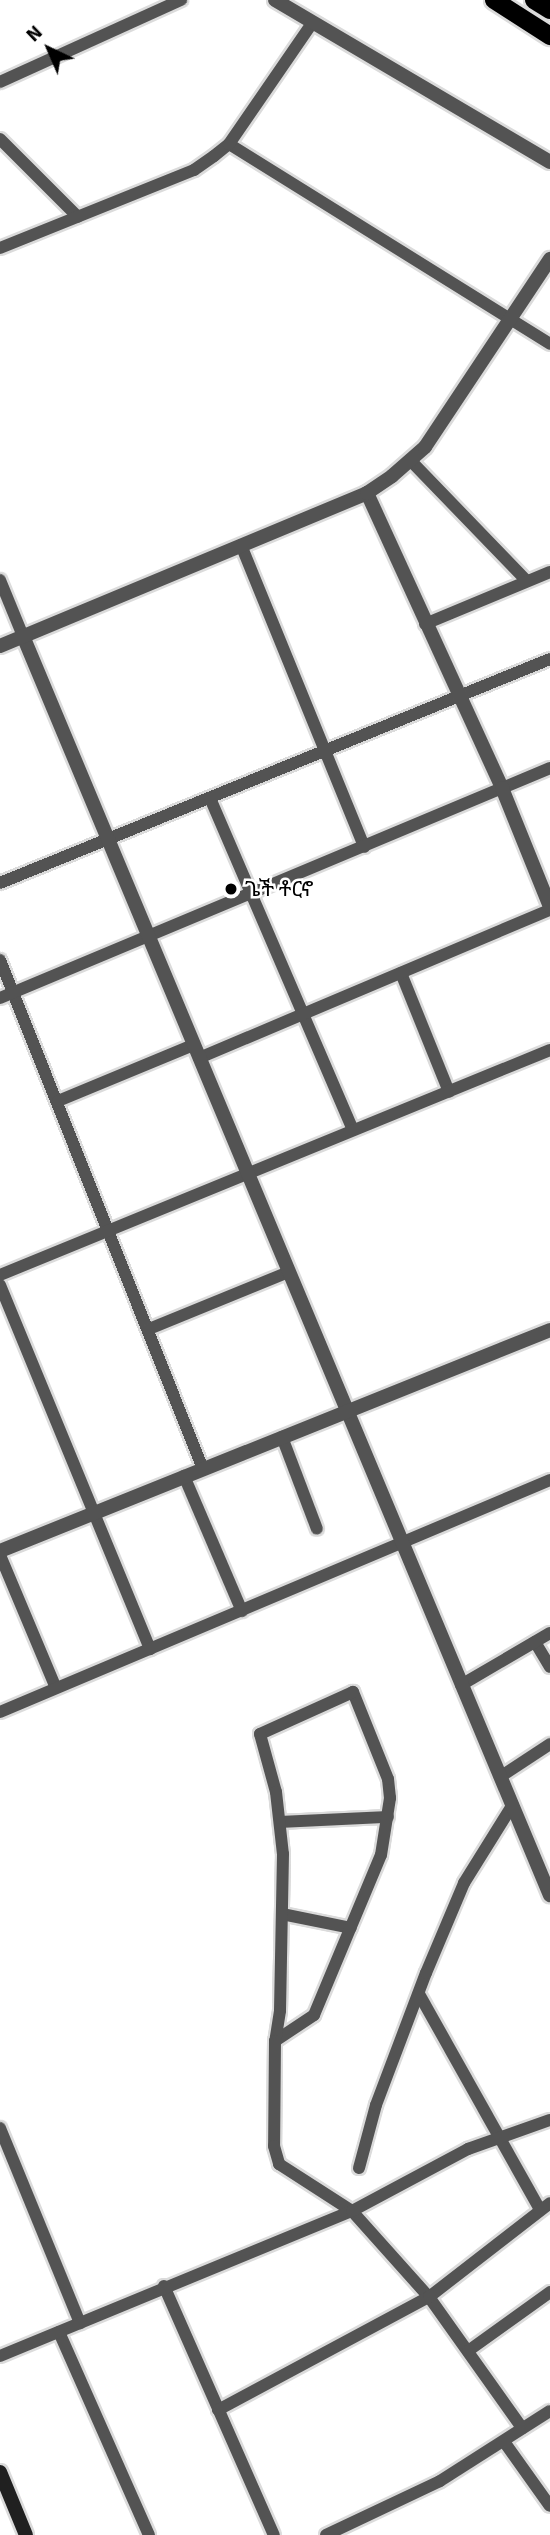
<!DOCTYPE html>
<meta charset="utf-8">
<style>
body{margin:0}
#map{position:relative;width:550px;height:2535px;overflow:hidden;background:#fff;font-family:Signika,"Noto Sans Ethiopic",sans-serif}
div>[style]{position:absolute}
.roads{filter:drop-shadow(2px 0 #dbdbdb) drop-shadow(-2px 0 #dbdbdb) drop-shadow(0 2px #dbdbdb) drop-shadow(0 -2px #dbdbdb)}
.minor>*{height:12px;margin:-6px;padding:0 6px;transform-origin:6px;border-radius:6px;background:#535353}
.tertiary>*{height:14px;margin:-7px;padding:0 7px;transform-origin:7px;border-radius:7px;background:#535353}
.secondary>*{height:14px;margin:-7px;padding:0 7px;transform-origin:7px;border-radius:7px;background:#202020}
.primary>*{height:18px;margin:-9px;padding:0 9px;transform-origin:9px;border-radius:9px;background:#000}
.dots>*{width:19px;height:19px;translate:-50% -50%;box-sizing:border-box;border:4px solid #fff;border-radius:50%}
span{translate:-50% -50%;white-space:nowrap;text-align:center;line-height:1.15;-webkit-text-stroke:5px #fff;paint-order:stroke}
.poi-label{font-size:21px;color:#000}
.left{translate:0 -50%;text-align:left}
.north{position:absolute;left:14px;top:14px;width:70px;height:70px;-webkit-text-stroke:5px #fff;paint-order:stroke;rotate:316deg;font-size:19px;font-weight:700;line-height:28px;text-align:center;color:#000}
.north::after{content:'';display:block;margin:auto;width:24px;height:32px;background:#000;clip-path:polygon(50% 0,100% 100%,50% 72%,0 100%)}
</style>
<div id="map">
<div class="roads">
<div class="minor">
<i style="left:0;top:82px;width:199px;rotate:-24.4deg"></i>
<i style="left:0;top:139px;width:110px;rotate:45deg"></i>
<i style="left:229px;top:144px;width:378px;rotate:31.9deg"></i>
<i style="left:0;top:248px;width:209px;rotate:-21.9deg"></i>
<i style="left:194px;top:170px;width:24px;rotate:-35deg"></i>
<i style="left:214px;top:156px;width:19px;rotate:-39deg"></i>
<i style="left:229px;top:144px;width:148px;rotate:-55.5deg"></i>
<i style="left:410px;top:460px;width:168px;rotate:46deg"></i>
<i style="left:241px;top:545px;width:326px;rotate:67.8deg"></i>
<i style="left:0;top:580px;width:61px;rotate:67.7deg"></i>
<i style="left:425px;top:624px;width:135px;rotate:-22.6deg"></i>
<i style="left:210px;top:798px;width:361px;rotate:66.7deg"></i>
<i style="left:0;top:883px;width:594px;rotate:-22.16deg"></i>
<i style="left:0;top:960px;width:548px;rotate:68.26deg"></i>
<i style="left:401px;top:973px;width:128px;rotate:68deg"></i>
<i style="left:0;top:998px;width:596px;rotate:-22.69deg"></i>
<i style="left:199px;top:1058px;width:381px;rotate:-22.9deg"></i>
<i style="left:58px;top:1101px;width:146px;rotate:-22.5deg"></i>
<i style="left:0;top:1275px;width:594px;rotate:-22.25deg"></i>
<i style="left:0;top:1285px;width:394px;rotate:67.6deg"></i>
<i style="left:149px;top:1329px;width:148px;rotate:-22.2deg"></i>
<i style="left:282px;top:1437px;width:98px;rotate:69.2deg"></i>
<i style="left:184px;top:1476px;width:147px;rotate:66.8deg"></i>
<i style="left:0;top:1555px;width:144px;rotate:67.2deg"></i>
<i style="left:535px;top:1642px;width:29px;rotate:59deg"></i>
<i style="left:461px;top:1685px;width:103px;rotate:-30.3deg"></i>
<i style="left:0;top:1712px;width:597px;rotate:-22.87deg"></i>
<i style="left:500px;top:1777px;width:60px;rotate:-33.4deg"></i>
<i style="left:280px;top:1822px;width:108px;rotate:-2.7deg"></i>
<i style="left:282px;top:1914px;width:70px;rotate:11.5deg"></i>
<i style="left:419px;top:1994px;width:245px;rotate:60.7deg"></i>
<i style="left:275px;top:2041px;width:47px;rotate:-33.7deg"></i>
<i style="left:314px;top:2015px;width:173px;rotate:-67.3deg"></i>
<i style="left:381px;top:1855px;width:58px;rotate:-81deg"></i>
<i style="left:390px;top:1798px;width:19px;rotate:-96deg"></i>
<i style="left:388px;top:1779px;width:94px;rotate:-111.9deg"></i>
<i style="left:353px;top:1692px;width:102px;rotate:155.7deg"></i>
<i style="left:260px;top:1734px;width:60px;rotate:74.6deg"></i>
<i style="left:276px;top:1792px;width:62px;rotate:83.6deg"></i>
<i style="left:283px;top:1854px;width:157px;rotate:91.1deg"></i>
<i style="left:280px;top:2011px;width:30px;rotate:99deg"></i>
<i style="left:275px;top:2041px;width:105px;rotate:90.5deg"></i>
<i style="left:274px;top:2146px;width:19px;rotate:74deg"></i>
<i style="left:279px;top:2164px;width:87px;rotate:32.8deg"></i>
<i style="left:352px;top:2211px;width:115px;rotate:48.2deg"></i>
<i style="left:429px;top:2297px;width:161px;rotate:54.6deg"></i>
<i style="left:0;top:2128px;width:211px;rotate:67.7deg"></i>
<i style="left:359px;top:2168px;width:65px;rotate:-74.9deg"></i>
<i style="left:376px;top:2105px;width:141px;rotate:-69.3deg"></i>
<i style="left:426px;top:1973px;width:98px;rotate:-67.1deg"></i>
<i style="left:464px;top:1883px;width:91px;rotate:-58.1deg"></i>
<i style="left:164px;top:2286px;width:272px;rotate:66.2deg"></i>
<i style="left:59px;top:2332px;width:222px;rotate:66.1deg"></i>
<i style="left:468px;top:2351px;width:101px;rotate:-35.7deg"></i>
<i style="left:0;top:2356px;width:381px;rotate:-22.4deg"></i>
<i style="left:352px;top:2211px;width:132px;rotate:-28.1deg"></i>
<i style="left:468px;top:2149px;width:87px;rotate:-19.5deg"></i>
<i style="left:218px;top:2410px;width:239px;rotate:-28.2deg"></i>
<i style="left:429px;top:2297px;width:153px;rotate:-37.8deg"></i>
<i style="left:505px;top:2443px;width:77px;rotate:54.5deg"></i>
<i style="left:326px;top:2535px;width:126px;rotate:-25.3deg"></i>
<i style="left:440px;top:2481px;width:130px;rotate:-32.5deg"></i>
</div>
<div class="tertiary">
<i style="left:275px;top:0;width:319px;rotate:30.5deg"></i>
<i style="left:367px;top:493px;width:324px;rotate:65.4deg"></i>
<i style="left:502px;top:788px;width:128px;rotate:68deg"></i>
<i style="left:23px;top:636px;width:1365px;rotate:67.29deg"></i>
<i style="left:0;top:646px;width:398px;rotate:-22.6deg"></i>
<i style="left:367px;top:493px;width:30px;rotate:-34deg"></i>
<i style="left:392px;top:476px;width:44px;rotate:-41.3deg"></i>
<i style="left:425px;top:447px;width:226px;rotate:-56.4deg"></i>
<i style="left:0;top:1551px;width:593px;rotate:-21.89deg"></i>
</div>
<div class="secondary">
<i style="left:0;top:2472px;width:68px;rotate:67.6deg"></i>
</div>
<div class="primary">
<i style="left:494px;top:0;width:67px;rotate:32.7deg"></i>
<i style="left:534px;top:0;width:19px;rotate:32deg"></i>
</div>
</div>
<div class="dots">
<i style="left:231px;top:889px;background:#000"></i>
</div>
<div class="poi-label">
<span class="left" style="left:245px;top:889px">ጌች ቶርኖ</span>
</div>
<div class="north">N</div>
</div>
